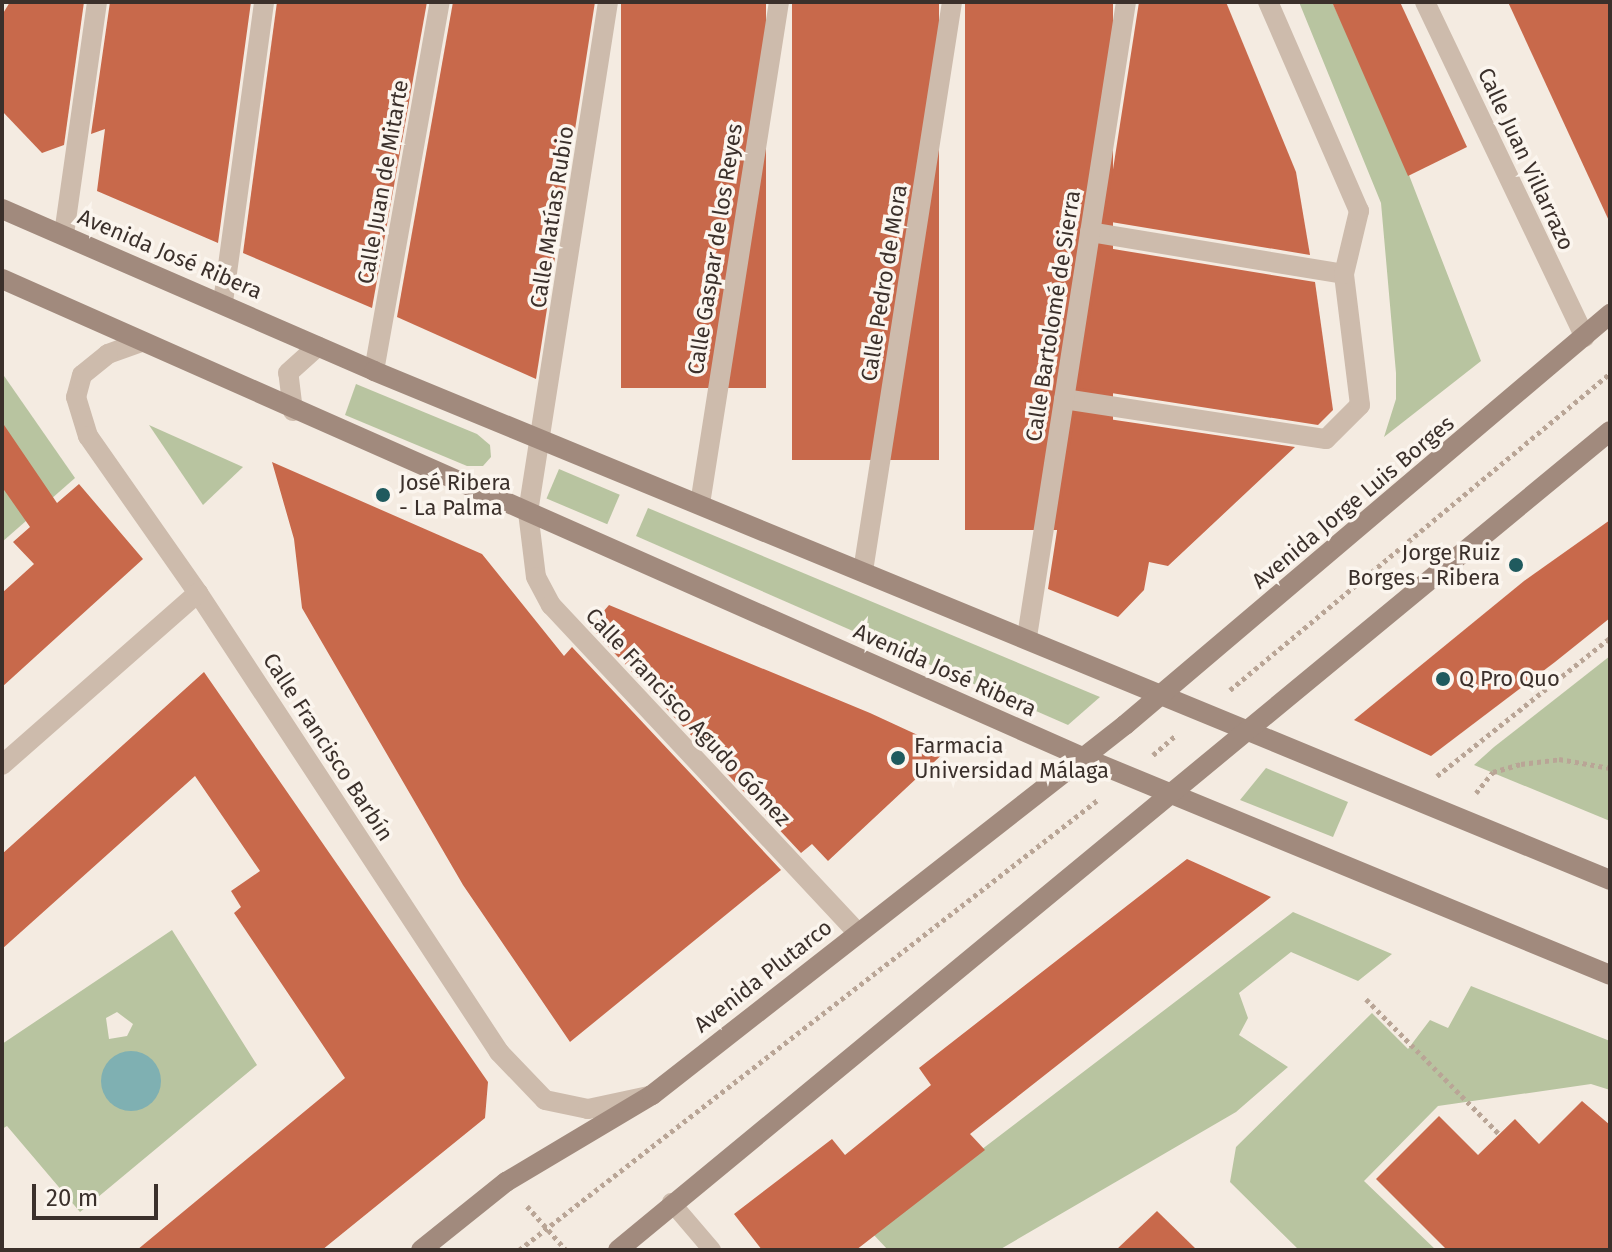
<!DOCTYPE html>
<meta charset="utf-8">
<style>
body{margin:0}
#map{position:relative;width:1612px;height:1252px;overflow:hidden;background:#f4ebe1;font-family:"Fira Sans",sans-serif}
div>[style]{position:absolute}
.green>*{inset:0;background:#b8c4a0;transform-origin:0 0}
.water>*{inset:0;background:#7fb0b2}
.round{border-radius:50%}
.building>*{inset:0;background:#c8694b;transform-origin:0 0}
.path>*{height:5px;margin-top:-2.5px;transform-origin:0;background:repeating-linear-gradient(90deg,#b9a596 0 4px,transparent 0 8px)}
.lane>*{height:18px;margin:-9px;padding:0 9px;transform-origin:9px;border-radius:9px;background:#cdbbac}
.street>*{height:20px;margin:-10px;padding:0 10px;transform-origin:10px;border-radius:10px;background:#cdbbac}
.secondary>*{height:20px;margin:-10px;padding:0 10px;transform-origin:10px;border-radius:10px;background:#a18a7d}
.dots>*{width:22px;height:22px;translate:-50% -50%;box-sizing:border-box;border:4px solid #fbf5ee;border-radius:50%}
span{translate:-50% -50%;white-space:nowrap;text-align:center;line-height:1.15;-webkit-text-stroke:7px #fbf5ee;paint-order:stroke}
.street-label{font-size:22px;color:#3b302b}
.poi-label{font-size:22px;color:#3b302b}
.left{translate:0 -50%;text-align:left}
.right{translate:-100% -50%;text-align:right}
.frame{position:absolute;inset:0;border:4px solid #3b302b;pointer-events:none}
.scale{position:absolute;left:32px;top:1184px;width:126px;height:36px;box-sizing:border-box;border:4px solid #3b302b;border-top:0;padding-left:10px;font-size:24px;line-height:28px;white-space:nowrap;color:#3b302b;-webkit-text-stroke:6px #fbf5ee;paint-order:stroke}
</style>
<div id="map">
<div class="green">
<i style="clip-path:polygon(1299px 2px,1332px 2px,1390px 126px,1481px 361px,1384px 437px,1396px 399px,1396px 373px,1381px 203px)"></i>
<i style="clip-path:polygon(2px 373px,75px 478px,2px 542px)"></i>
<i style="clip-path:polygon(356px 384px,477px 434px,490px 445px,491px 457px,483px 466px,467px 466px,345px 415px)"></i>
<i style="clip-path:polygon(149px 425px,243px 467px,203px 505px)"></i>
<i style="left:559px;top:469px;width:66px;height:32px;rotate:23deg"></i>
<i style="clip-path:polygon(648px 508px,1100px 697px,1068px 725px,636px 536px)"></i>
<i style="clip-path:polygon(1610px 656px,1610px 821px,1474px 765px,1494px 747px)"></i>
<i style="clip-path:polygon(1266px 768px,1348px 802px,1333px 837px,1240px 800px)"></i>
<i style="clip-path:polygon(1293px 912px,1392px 954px,1358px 981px,1291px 952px,1239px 993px,1248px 1018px,1239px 1035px,1288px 1067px,1236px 1112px,999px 1250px,888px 1250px,872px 1233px)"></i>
<i style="clip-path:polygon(evenodd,172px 930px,257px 1065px,80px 1212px,7px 1126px,2px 1129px,2px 1044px,172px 930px,117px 1012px,133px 1024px,127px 1036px,109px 1039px,106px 1018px,117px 1012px)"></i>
<i style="clip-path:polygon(1471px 986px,1610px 1041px,1610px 1090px,1591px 1084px,1438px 1106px,1364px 1181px,1436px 1250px,1299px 1250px,1230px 1182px,1236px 1147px,1372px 1013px,1408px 1049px,1430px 1020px,1448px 1028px)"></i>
</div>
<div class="water">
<i class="round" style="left:101px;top:1051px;width:60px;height:60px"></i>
</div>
<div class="building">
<i style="clip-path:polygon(10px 2px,84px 2px,64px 145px,42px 153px,2px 111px,2px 15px)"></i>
<i style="clip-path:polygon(110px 2px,251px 2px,218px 243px,97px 191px,105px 129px,91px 134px)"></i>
<i style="clip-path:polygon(277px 2px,427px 2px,372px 308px,243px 253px)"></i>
<i style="clip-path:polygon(453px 2px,595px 2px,536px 379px,397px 317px)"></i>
<i style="left:621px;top:2px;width:145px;height:386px"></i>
<i style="left:792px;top:2px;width:147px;height:458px"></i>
<i style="left:965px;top:2px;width:148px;height:528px"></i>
<i style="clip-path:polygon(1139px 2px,1226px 2px,1296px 172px,1310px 255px,1105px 221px)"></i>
<i style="clip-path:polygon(1332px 2px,1400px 2px,1467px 147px,1408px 176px)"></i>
<i style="clip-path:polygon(1508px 2px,1610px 2px,1610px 223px)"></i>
<i style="clip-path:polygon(1101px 247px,1315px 282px,1333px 410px,1318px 425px,1079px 388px)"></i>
<i style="clip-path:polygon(1075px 414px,1295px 447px,1168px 566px,1149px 562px,1144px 590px,1118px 617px,1048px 589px)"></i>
<i style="clip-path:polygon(2px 422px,57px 503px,79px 484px,143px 559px,2px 687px,2px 593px,34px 564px,13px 542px,30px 527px,2px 487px)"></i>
<i style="clip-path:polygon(272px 462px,482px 554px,564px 656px,572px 647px,781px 870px,570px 1042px,463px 885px,302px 608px,294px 539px)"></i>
<i style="clip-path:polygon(1610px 520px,1610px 618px,1555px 662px,1431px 756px,1354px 720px,1524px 581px)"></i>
<i style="clip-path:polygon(609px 605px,870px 713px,948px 749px,828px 861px,812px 844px,801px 853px,590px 627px)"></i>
<i style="clip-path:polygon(204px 672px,488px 1082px,485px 1118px,322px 1250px,137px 1250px,345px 1078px,234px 913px,241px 907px,231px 891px,260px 871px,195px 776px,2px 949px,2px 854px)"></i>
<i style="clip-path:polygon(1187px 859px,1271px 897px,970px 1134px,985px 1150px,856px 1250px,762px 1250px,734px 1214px,832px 1139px,845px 1155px,931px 1085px,919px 1068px)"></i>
<i style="clip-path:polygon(1582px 1101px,1610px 1125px,1610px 1250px,1447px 1250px,1376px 1179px,1439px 1116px,1478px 1155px,1515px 1119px,1539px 1144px)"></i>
<i style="clip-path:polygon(1157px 1211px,1197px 1250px,1116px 1250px)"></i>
</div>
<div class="path">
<i style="left:1230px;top:690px;width:495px;rotate:-39.8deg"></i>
<i style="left:1153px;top:755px;width:30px;rotate:-41deg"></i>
<i style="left:1437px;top:776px;width:221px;rotate:-38.6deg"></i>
<i style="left:1476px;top:793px;width:27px;rotate:-51deg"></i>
<i style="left:1493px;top:772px;width:29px;rotate:-16deg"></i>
<i style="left:1521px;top:764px;width:38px;rotate:-7deg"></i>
<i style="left:1559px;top:759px;width:52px;rotate:10deg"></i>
<i style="left:1366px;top:999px;width:190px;rotate:45.4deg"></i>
<i style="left:527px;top:1206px;width:59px;rotate:48.4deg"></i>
<i style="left:519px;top:1250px;width:735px;rotate:-37.87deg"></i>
</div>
<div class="lane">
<i style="left:671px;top:1202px;width:63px;rotate:49.5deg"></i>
</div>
<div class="street">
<i style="left:608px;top:2px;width:516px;rotate:98.91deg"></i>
<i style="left:528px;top:512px;width:65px;rotate:83deg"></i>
<i style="left:536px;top:577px;width:32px;rotate:62deg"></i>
<i style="left:551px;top:605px;width:448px;rotate:46.9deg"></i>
<i style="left:1425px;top:2px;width:371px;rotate:64.5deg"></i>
<i style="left:1090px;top:232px;width:257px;rotate:9.4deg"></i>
<i style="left:64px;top:234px;width:234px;rotate:-81.9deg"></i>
<i style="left:223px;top:302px;width:303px;rotate:-82.2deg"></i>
<i style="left:141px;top:342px;width:35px;rotate:160deg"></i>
<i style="left:108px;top:354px;width:33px;rotate:141deg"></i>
<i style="left:82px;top:375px;width:23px;rotate:105deg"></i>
<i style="left:76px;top:397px;width:41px;rotate:72.9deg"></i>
<i style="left:88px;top:436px;width:192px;rotate:55deg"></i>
<i style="left:198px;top:593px;width:549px;rotate:56.74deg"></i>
<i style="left:499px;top:1052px;width:66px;rotate:46.2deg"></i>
<i style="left:545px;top:1100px;width:44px;rotate:11.8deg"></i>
<i style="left:588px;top:1109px;width:62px;rotate:-12deg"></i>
<i style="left:374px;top:371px;width:375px;rotate:-79.9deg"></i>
<i style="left:1064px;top:399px;width:265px;rotate:8.7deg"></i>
<i style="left:1326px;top:439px;width:48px;rotate:-45deg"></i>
<i style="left:1360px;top:405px;width:132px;rotate:-97deg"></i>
<i style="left:1344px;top:274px;width:65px;rotate:-76.6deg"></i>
<i style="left:1359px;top:211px;width:228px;rotate:-113.5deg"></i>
<i style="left:293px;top:411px;width:38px;rotate:-97deg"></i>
<i style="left:288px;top:373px;width:40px;rotate:-42deg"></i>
<i style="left:700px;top:504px;width:508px;rotate:-81.06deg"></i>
<i style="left:863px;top:571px;width:576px;rotate:-81.11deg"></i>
<i style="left:1027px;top:637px;width:643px;rotate:-81.14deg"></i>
<i style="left:2px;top:765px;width:261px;rotate:-41.3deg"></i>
</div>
<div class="secondary">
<i style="left:2px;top:209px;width:406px;rotate:23.5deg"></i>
<i style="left:374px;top:371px;width:1337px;rotate:22.38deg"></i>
<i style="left:2px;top:279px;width:1181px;rotate:23.87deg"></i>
<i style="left:1082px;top:757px;width:571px;rotate:22.43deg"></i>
<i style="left:421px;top:1250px;width:109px;rotate:-38.7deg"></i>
<i style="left:506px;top:1182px;width:170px;rotate:-30.8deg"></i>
<i style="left:652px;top:1095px;width:601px;rotate:-38.03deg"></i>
<i style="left:1125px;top:725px;width:636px;rotate:-40.28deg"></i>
<i style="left:618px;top:1250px;width:1286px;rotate:-39.54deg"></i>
</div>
<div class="dots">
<i style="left:383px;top:495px;background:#1f5a5e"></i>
<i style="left:1516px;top:565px;background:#1f5a5e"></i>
<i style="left:1443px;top:679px;background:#1f5a5e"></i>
<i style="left:898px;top:758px;background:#1f5a5e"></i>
</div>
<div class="street-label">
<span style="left:1526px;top:159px;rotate:65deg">Calle Juan Villarrazo</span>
<span style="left:383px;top:182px;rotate:-80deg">Calle Juan de Mitarte</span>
<span style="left:552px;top:217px;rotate:-81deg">Calle Matías Rubio</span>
<span style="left:715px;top:249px;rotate:-81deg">Calle Gaspar de los Reyes</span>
<span style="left:170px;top:254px;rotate:23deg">Avenida José Ribera</span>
<span style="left:884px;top:283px;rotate:-81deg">Calle Pedro de Mora</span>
<span style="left:1053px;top:316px;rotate:-81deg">Calle Bartolomé de Sierra</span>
<span style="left:1353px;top:502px;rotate:-40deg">Avenida Jorge Luis Borges</span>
<span style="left:945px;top:670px;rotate:24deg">Avenida José Ribera</span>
<span style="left:688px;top:717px;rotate:47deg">Calle Francisco Agudo Gómez</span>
<span style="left:328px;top:747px;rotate:57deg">Calle Francisco Barbín</span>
<span style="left:763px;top:976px;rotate:-38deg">Avenida Plutarco</span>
</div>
<div class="poi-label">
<span class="left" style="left:399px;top:495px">José Ribera<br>- La Palma</span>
<span class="right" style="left:1500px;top:565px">Jorge Ruiz<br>Borges - Ribera</span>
<span class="left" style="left:1459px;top:679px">Q Pro Quo</span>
<span class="left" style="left:914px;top:758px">Farmacia<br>Universidad Málaga</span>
</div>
<div class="frame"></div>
<div class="scale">20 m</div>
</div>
